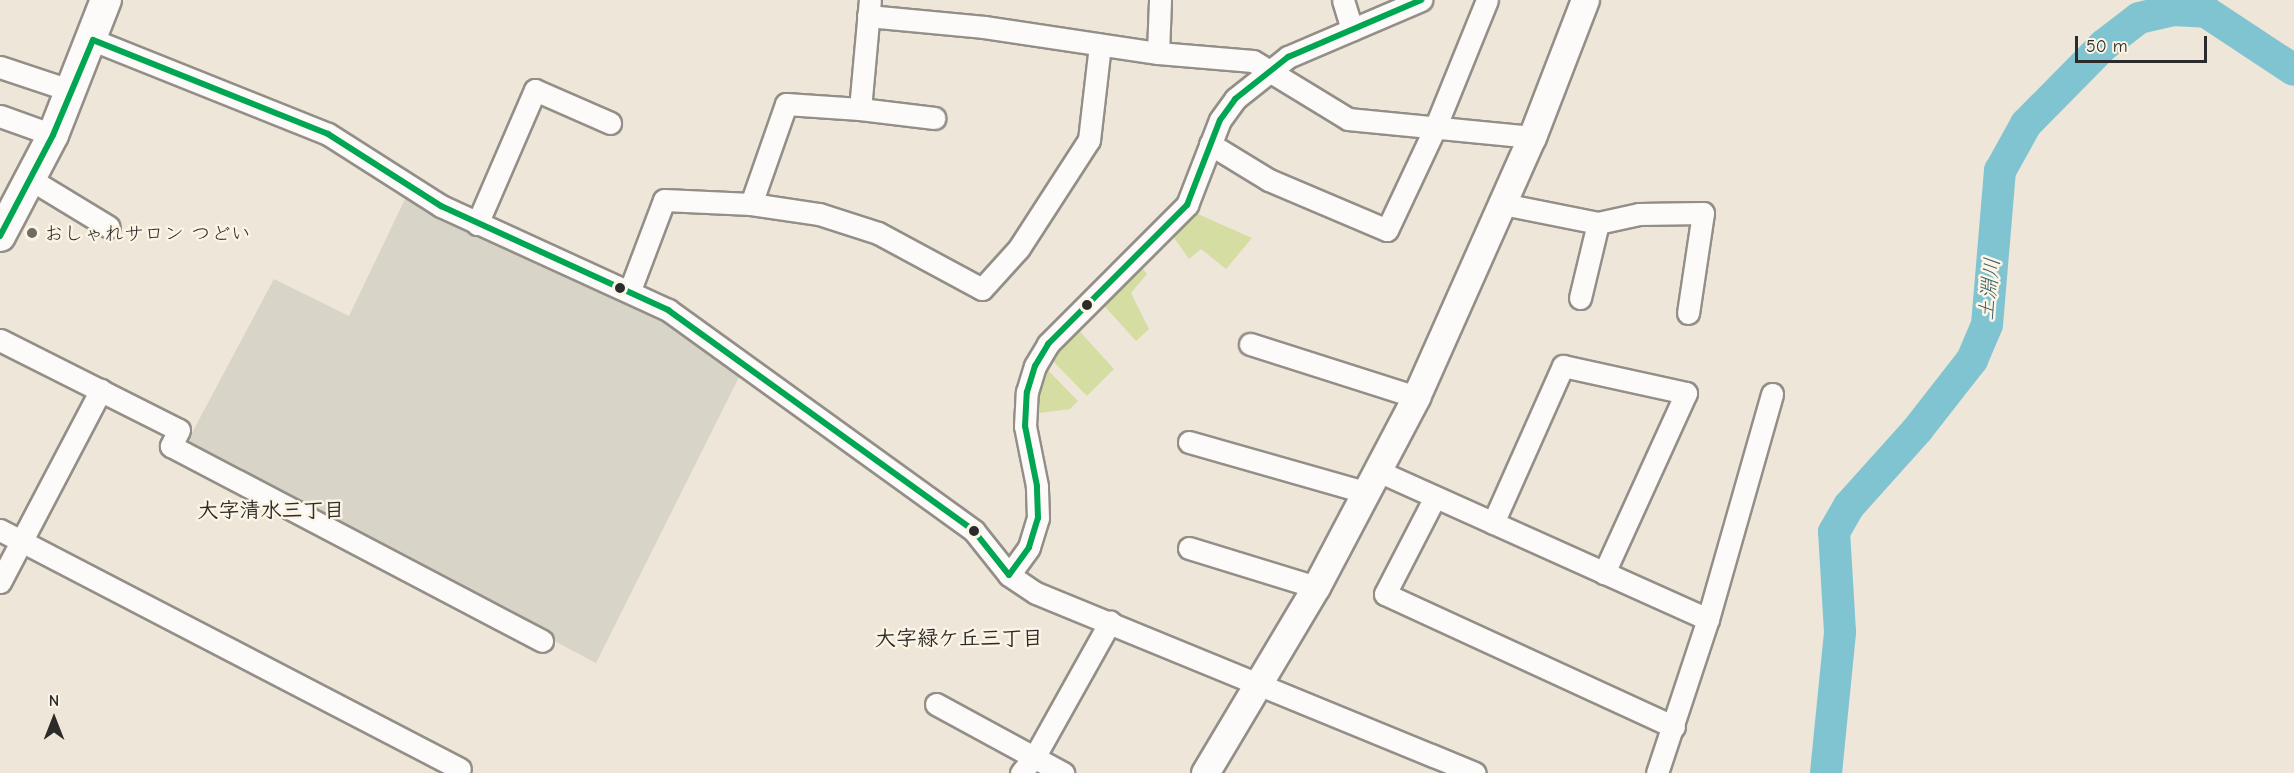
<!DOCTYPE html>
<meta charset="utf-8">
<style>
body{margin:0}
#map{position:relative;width:2294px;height:773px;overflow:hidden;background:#eee6d9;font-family:"Comic Neue","Klee One",sans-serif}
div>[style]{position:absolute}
.industrial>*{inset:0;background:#d8d4c7}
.green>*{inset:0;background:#d6dda3}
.river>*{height:32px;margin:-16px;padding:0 16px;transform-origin:16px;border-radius:16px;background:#80c4d2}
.roads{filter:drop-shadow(2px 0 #938f88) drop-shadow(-2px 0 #938f88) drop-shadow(0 2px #938f88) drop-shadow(0 -2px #938f88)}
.minor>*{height:21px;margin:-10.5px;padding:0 10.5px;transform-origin:10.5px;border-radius:10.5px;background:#fcfbf9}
.tertiary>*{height:27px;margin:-13.5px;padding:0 13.5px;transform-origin:13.5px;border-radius:13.5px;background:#fcfbf9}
.secondary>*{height:30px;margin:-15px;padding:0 15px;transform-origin:15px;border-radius:15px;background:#fcfbf9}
.bus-1>*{height:6px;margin:-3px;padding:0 3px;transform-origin:3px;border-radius:3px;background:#00a651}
.dots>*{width:16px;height:16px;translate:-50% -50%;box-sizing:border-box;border:3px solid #fcf5e5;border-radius:50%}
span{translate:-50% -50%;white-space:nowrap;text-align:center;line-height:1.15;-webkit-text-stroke:5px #fcf5e5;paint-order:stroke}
.poi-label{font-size:20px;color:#2b2b2b}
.left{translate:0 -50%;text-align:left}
.water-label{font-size:21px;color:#385c64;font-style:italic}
.neighbourhood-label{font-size:21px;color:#2b2b2b;font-weight:700}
.north{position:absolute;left:24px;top:689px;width:60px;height:60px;-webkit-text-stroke:4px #fcf5e5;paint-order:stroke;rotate:0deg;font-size:16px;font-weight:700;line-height:24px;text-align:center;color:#2b2b2b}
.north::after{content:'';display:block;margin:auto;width:21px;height:27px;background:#2b2b2b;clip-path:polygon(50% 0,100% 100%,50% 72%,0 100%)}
.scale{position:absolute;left:2075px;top:36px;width:132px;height:27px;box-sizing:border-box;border:3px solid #2b2b2b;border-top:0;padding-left:8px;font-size:18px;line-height:21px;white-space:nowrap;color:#2b2b2b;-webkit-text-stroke:4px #fcf5e5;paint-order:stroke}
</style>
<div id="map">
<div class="industrial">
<i style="clip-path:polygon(405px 199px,655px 313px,740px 375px,596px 663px,185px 446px,274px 279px,349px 316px)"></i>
</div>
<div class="green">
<i style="clip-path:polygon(1191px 211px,1252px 238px,1226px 269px,1201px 249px,1189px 259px,1170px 232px)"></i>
<i style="clip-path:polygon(1135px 260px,1147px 274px,1131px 293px,1149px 329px,1136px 341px,1098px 299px)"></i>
<i style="clip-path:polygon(1073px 324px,1114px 369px,1087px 396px,1048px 356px)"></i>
<i style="clip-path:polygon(1042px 364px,1078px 401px,1070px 409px,1032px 414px)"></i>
</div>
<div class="river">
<i style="left:1826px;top:773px;width:142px;rotate:-84.3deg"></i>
<i style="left:1840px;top:632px;width:100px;rotate:-93.4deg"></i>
<i style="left:1834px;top:532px;width:30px;rotate:-60deg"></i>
<i style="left:1849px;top:506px;width:103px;rotate:-48.1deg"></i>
<i style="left:1918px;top:429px;width:88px;rotate:-52deg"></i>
<i style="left:1972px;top:360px;width:38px;rotate:-67deg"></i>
<i style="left:1987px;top:325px;width:155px;rotate:-85.2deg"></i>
<i style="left:2000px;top:171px;width:54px;rotate:-61deg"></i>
<i style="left:2026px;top:124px;width:111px;rotate:-45.4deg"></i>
<i style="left:2104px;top:45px;width:44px;rotate:-37.6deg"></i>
<i style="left:2139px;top:18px;width:35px;rotate:-13deg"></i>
<i style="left:2173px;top:10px;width:33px;rotate:3deg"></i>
<i style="left:2206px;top:12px;width:105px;rotate:33.4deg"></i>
</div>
<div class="roads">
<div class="minor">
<i style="left:1343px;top:0;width:31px;rotate:73deg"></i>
<i style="left:868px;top:16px;width:117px;rotate:5.4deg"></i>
<i style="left:984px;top:27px;width:176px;rotate:8.5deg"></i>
<i style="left:1158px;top:53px;width:95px;rotate:4.8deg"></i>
<i style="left:1253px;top:61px;width:111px;rotate:31.4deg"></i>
<i style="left:1348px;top:119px;width:185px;rotate:5.6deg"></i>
<i style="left:93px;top:40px;width:253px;rotate:21.8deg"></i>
<i style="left:328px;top:134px;width:134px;rotate:32.5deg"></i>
<i style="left:441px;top:206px;width:250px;rotate:24.6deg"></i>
<i style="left:668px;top:310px;width:377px;rotate:35.8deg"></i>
<i style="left:974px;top:531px;width:56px;rotate:51.5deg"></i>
<i style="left:1009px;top:575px;width:32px;rotate:34deg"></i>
<i style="left:1036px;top:593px;width:474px;rotate:22.3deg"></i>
<i style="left:1158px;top:53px;width:53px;rotate:-87.8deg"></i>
<i style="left:0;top:67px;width:76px;rotate:18.4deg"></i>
<i style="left:860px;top:109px;width:75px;rotate:6.9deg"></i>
<i style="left:0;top:116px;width:56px;rotate:19.7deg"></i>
<i style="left:1210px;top:144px;width:69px;rotate:31.4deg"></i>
<i style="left:1269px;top:180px;width:128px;rotate:23deg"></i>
<i style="left:1387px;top:230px;width:113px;rotate:-64.8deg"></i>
<i style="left:1435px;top:128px;width:138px;rotate:-67.9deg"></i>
<i style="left:30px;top:179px;width:92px;rotate:31.3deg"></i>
<i style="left:751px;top:204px;width:69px;rotate:8.4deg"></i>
<i style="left:819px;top:214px;width:62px;rotate:17.9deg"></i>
<i style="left:878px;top:233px;width:118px;rotate:28.3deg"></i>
<i style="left:982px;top:289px;width:55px;rotate:-47.9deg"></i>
<i style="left:1019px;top:248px;width:129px;rotate:-57.1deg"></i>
<i style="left:1089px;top:140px;width:96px;rotate:-83.4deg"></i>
<i style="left:1503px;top:204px;width:97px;rotate:11.3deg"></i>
<i style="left:1598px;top:223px;width:42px;rotate:-12.4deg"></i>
<i style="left:1639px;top:214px;width:64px;rotate:-0.9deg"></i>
<i style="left:1703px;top:213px;width:101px;rotate:98.5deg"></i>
<i style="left:477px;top:224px;width:146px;rotate:-66.6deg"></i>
<i style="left:535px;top:90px;width:82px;rotate:23.7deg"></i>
<i style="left:630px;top:290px;width:96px;rotate:-69.3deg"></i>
<i style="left:664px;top:200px;width:87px;rotate:2.6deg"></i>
<i style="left:751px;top:204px;width:106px;rotate:-70.7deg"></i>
<i style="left:786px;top:104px;width:74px;rotate:3.9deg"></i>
<i style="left:860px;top:109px;width:109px;rotate:-84.8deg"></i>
<i style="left:1580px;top:298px;width:77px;rotate:-76.5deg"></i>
<i style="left:0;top:340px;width:200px;rotate:26.7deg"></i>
<i style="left:179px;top:430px;width:18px;rotate:117deg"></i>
<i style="left:171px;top:446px;width:419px;rotate:27.7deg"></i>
<i style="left:1250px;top:344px;width:174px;rotate:17.7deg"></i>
<i style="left:1189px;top:442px;width:182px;rotate:15.9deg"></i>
<i style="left:1378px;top:471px;width:362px;rotate:24.2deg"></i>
<i style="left:1435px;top:497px;width:109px;rotate:117.3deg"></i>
<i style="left:1385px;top:594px;width:318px;rotate:24.7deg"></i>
<i style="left:1493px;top:523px;width:172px;rotate:-66deg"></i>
<i style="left:1563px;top:366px;width:126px;rotate:12.4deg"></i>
<i style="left:1686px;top:393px;width:198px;rotate:114.5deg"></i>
<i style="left:0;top:530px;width:518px;rotate:27.45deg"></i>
<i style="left:1189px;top:548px;width:133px;rotate:17.1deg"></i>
<i style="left:1009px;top:575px;width:34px;rotate:-54deg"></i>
<i style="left:1029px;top:547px;width:30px;rotate:-73deg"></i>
<i style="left:1038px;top:518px;width:32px;rotate:-92deg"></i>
<i style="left:1037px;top:486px;width:61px;rotate:-101.3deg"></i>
<i style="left:1025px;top:426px;width:34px;rotate:-87deg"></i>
<i style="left:1027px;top:392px;width:27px;rotate:-73deg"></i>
<i style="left:1035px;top:366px;width:26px;rotate:-59deg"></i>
<i style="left:1048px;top:344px;width:197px;rotate:-45deg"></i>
<i style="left:1187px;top:205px;width:91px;rotate:-68.8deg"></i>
<i style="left:1220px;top:120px;width:26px;rotate:-54deg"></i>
<i style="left:1235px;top:99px;width:68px;rotate:-38.4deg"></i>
<i style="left:1288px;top:57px;width:145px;rotate:-23.2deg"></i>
<i style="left:0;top:582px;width:217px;rotate:-62.3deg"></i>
<i style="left:936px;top:704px;width:145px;rotate:28.5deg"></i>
<i style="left:1021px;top:773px;width:22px;rotate:-51deg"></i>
<i style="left:1035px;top:756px;width:154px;rotate:-60.8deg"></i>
<i style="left:1657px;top:773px;width:162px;rotate:-71.7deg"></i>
<i style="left:1708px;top:619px;width:234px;rotate:-74.1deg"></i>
</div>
<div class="tertiary">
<i style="left:1205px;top:773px;width:217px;rotate:-59.2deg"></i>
<i style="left:1316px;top:587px;width:215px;rotate:-62.2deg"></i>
<i style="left:1416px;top:397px;width:285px;rotate:-66deg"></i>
<i style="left:1532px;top:137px;width:147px;rotate:-68.9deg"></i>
</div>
<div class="secondary">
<i style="left:0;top:236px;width:114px;rotate:-62.3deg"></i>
<i style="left:53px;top:135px;width:145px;rotate:-68.6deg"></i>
</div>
</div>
<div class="bus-1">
<i style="left:0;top:236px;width:114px;rotate:-62.3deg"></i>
<i style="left:53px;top:135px;width:103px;rotate:-67.2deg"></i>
<i style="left:93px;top:40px;width:253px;rotate:21.8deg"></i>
<i style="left:328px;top:134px;width:134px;rotate:32.5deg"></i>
<i style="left:441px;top:206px;width:250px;rotate:24.6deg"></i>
<i style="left:668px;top:310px;width:377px;rotate:35.8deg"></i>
<i style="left:974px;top:531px;width:56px;rotate:51.5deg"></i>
<i style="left:1009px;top:575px;width:34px;rotate:-54deg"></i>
<i style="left:1029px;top:547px;width:30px;rotate:-73deg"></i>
<i style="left:1038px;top:518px;width:32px;rotate:-92deg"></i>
<i style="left:1037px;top:486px;width:61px;rotate:-101.3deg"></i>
<i style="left:1025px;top:426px;width:34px;rotate:-87deg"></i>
<i style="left:1027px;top:392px;width:27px;rotate:-73deg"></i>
<i style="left:1035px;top:366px;width:26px;rotate:-59deg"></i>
<i style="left:1048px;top:344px;width:197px;rotate:-45deg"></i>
<i style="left:1187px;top:205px;width:91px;rotate:-68.8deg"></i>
<i style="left:1220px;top:120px;width:26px;rotate:-54deg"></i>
<i style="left:1235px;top:99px;width:68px;rotate:-38.4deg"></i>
<i style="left:1288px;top:57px;width:145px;rotate:-23.2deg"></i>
</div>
<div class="dots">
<i style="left:32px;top:233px;background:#6f6c68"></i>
<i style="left:620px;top:288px;background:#2b2b2b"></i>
<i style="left:1087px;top:305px;background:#2b2b2b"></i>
<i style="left:974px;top:531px;background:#2b2b2b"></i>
</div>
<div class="poi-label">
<span class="left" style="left:44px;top:233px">おしゃれサロン つどい</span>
</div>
<div class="water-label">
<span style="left:1989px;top:289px;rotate:-84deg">土淵川</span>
</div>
<div class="neighbourhood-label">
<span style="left:271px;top:510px">大字清水三丁目</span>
<span style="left:959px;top:638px">大字緑ケ丘三丁目</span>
</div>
<div class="north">N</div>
<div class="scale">50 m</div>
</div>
